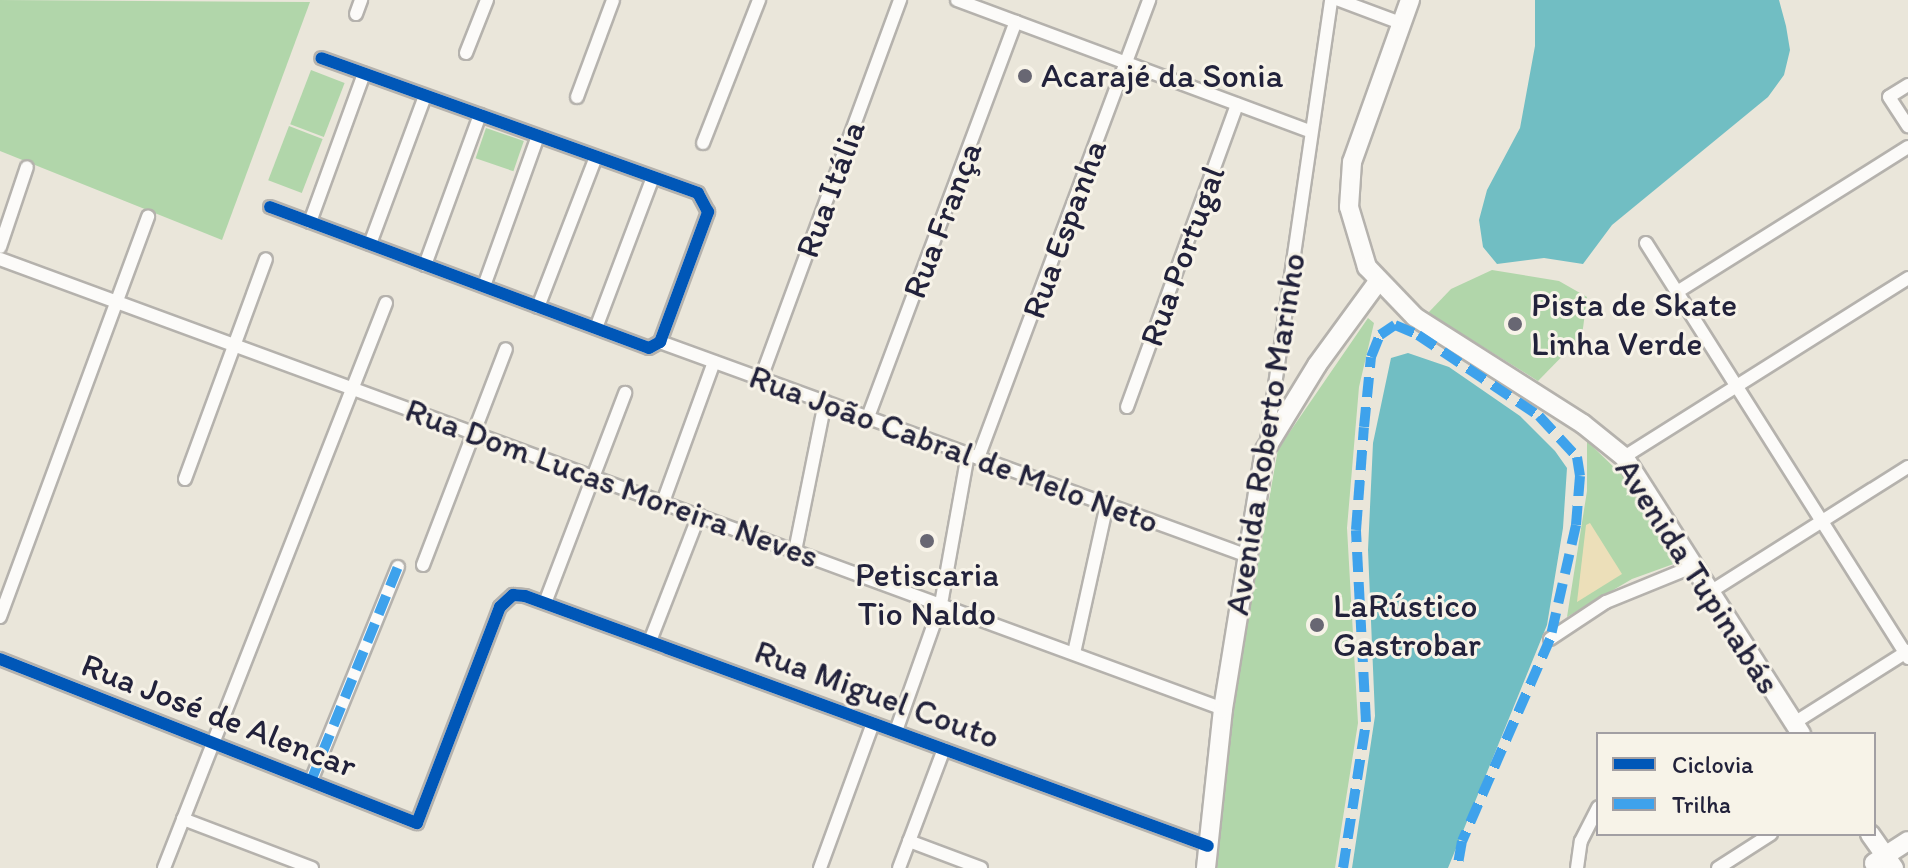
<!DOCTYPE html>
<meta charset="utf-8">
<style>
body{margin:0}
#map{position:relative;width:1908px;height:868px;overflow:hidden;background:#eae6da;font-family:Itim,sans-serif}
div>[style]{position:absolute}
.green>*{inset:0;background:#b1d6aa;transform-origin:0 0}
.sand>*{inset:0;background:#ecdfb9}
.water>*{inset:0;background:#71bec3}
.roads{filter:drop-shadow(2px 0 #b5b2ad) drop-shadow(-2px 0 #b5b2ad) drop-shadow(0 2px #b5b2ad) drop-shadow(0 -2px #b5b2ad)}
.street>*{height:12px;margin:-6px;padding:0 6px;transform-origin:6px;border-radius:6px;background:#fcfbf9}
.secondary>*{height:18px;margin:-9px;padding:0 9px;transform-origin:9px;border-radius:9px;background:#fcfbf9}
.quiet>*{height:10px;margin-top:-5px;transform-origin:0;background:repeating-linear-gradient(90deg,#3ea2ec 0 20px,transparent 0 30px)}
.cycleway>*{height:12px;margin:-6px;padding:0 6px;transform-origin:6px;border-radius:6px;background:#0057b8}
.dots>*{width:22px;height:22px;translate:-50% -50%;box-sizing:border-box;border:4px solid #f7f3e8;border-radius:50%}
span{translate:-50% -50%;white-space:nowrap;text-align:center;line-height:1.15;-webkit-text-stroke:6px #f7f3e8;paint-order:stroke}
.poi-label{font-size:34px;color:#22223b}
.left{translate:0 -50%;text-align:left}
.street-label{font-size:34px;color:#22223b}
.legend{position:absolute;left:1596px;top:732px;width:280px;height:104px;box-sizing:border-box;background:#f7f3e8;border:2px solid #a29fa3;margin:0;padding:10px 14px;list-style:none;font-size:24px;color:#22223b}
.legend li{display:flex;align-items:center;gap:16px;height:40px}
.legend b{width:40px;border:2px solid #a29fa3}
</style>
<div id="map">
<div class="green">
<i style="clip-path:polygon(0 0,310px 2px,222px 240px,0 151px)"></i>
<i style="left:311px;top:70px;width:36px;height:58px;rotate:21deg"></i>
<i style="left:289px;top:126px;width:36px;height:58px;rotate:21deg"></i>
<i style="left:486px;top:128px;width:40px;height:32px;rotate:19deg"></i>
<i style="clip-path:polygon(1492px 270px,1559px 281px,1587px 297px,1582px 336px,1538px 381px,1428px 313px,1451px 289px)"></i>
<i style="clip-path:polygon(1368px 318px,1374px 323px,1359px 387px,1347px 528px,1358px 723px,1335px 868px,1217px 868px,1235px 692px,1278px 449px)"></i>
<i style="clip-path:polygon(1587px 441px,1625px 478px,1679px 562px,1632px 579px,1567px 617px,1587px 491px)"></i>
</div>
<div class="sand">
<i style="clip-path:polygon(1590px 523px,1622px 574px,1577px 602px,1586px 525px)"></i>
</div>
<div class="water">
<i style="clip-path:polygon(1535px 0,1779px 0,1786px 26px,1790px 50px,1784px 75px,1768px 97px,1612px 225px,1583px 264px,1544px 258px,1497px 264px,1483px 247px,1479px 220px,1487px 190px,1520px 128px,1535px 46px)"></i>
<i style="clip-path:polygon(1408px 353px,1449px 367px,1520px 416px,1555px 451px,1567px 468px,1563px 528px,1547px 625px,1448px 868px,1352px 868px,1375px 716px,1368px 550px,1373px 443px,1391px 358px)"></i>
</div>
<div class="roads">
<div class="street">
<i style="left:957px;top:0;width:376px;rotate:20.4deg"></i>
<i style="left:1339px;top:0;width:66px;rotate:20.4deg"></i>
<i style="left:356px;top:14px;width:15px;rotate:-70deg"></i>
<i style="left:466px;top:53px;width:57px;rotate:-68.4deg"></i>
<i style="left:1908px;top:85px;width:22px;rotate:148deg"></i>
<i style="left:1889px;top:97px;width:35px;rotate:57deg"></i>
<i style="left:577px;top:97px;width:103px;rotate:-69.6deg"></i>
<i style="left:703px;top:143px;width:154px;rotate:-68.6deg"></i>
<i style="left:270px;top:207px;width:404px;rotate:20.4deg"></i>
<i style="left:649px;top:348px;width:13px;rotate:-29deg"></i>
<i style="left:660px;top:342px;width:139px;rotate:-69.7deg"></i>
<i style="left:708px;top:212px;width:21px;rotate:-118deg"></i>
<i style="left:698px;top:193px;width:400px;rotate:-160.3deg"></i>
<i style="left:310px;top:222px;width:158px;rotate:-70deg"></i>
<i style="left:1646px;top:243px;width:491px;rotate:57.7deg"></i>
<i style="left:370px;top:244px;width:158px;rotate:-69.6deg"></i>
<i style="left:0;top:247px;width:84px;rotate:-71.4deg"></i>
<i style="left:0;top:259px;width:1303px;rotate:20.2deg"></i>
<i style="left:425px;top:265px;width:160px;rotate:-69.9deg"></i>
<i style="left:484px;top:286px;width:159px;rotate:-70.2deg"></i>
<i style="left:1677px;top:292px;width:273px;rotate:-32.1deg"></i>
<i style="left:538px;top:307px;width:161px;rotate:-68.9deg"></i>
<i style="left:596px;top:328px;width:161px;rotate:-69.3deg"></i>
<i style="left:660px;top:342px;width:626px;rotate:20deg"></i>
<i style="left:761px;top:378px;width:403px;rotate:-69.8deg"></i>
<i style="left:1127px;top:407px;width:322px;rotate:-70deg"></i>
<i style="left:868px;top:417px;width:422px;rotate:-69.5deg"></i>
<i style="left:1267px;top:440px;width:445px;rotate:-81.7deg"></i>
<i style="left:1624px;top:457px;width:336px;rotate:-32.2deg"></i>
<i style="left:978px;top:458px;width:489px;rotate:-69.5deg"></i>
<i style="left:185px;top:479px;width:234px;rotate:-69.8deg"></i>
<i style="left:663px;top:502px;width:149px;rotate:-70deg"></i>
<i style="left:795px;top:551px;width:152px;rotate:-78.6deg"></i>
<i style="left:423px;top:565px;width:231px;rotate:-69deg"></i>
<i style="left:1710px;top:592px;width:234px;rotate:-32.3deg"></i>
<i style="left:545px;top:603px;width:225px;rotate:-69.1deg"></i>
<i style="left:0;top:617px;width:427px;rotate:-69.7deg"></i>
<i style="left:1550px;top:639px;width:67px;rotate:-33.5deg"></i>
<i style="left:1606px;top:602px;width:95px;rotate:-22.2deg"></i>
<i style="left:650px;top:641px;width:135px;rotate:-68.7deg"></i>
<i style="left:1074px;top:653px;width:153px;rotate:-77.5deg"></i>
<i style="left:0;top:659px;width:448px;rotate:21.5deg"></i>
<i style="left:417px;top:823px;width:231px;rotate:-69deg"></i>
<i style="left:500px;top:607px;width:18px;rotate:-43deg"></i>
<i style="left:513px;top:595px;width:12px;rotate:5deg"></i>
<i style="left:525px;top:596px;width:727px;rotate:20.1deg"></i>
<i style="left:1794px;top:723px;width:135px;rotate:-32.3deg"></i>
<i style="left:896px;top:731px;width:135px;rotate:-70.5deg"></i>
<i style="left:941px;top:604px;width:152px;rotate:-79.8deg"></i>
<i style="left:311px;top:781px;width:231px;rotate:-67.9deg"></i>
<i style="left:183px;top:819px;width:138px;rotate:20.8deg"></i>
<i style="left:909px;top:841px;width:77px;rotate:20.6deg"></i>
<i style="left:164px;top:868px;width:607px;rotate:-68.55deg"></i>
<i style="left:820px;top:868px;width:154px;rotate:-69.9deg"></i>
<i style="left:899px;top:868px;width:127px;rotate:-69.3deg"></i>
<i style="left:1577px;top:868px;width:27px;rotate:-82deg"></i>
<i style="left:1581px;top:841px;width:38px;rotate:-63deg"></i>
<i style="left:1718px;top:868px;width:63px;rotate:-32.7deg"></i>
</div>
<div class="secondary">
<i style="left:1410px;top:0;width:172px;rotate:109.7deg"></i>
<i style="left:1352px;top:162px;width:45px;rotate:93.8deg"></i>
<i style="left:1349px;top:207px;width:63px;rotate:73.3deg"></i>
<i style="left:1367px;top:267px;width:69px;rotate:46.2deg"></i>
<i style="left:1415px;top:317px;width:199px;rotate:32.5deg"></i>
<i style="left:1583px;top:424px;width:53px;rotate:38.8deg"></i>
<i style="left:1624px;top:457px;width:329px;rotate:57.4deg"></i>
<i style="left:1870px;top:834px;width:42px;rotate:54.8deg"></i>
<i style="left:1874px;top:863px;width:40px;rotate:-32.9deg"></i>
<i style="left:1206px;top:868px;width:160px;rotate:-83.9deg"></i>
<i style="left:1223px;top:709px;width:262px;rotate:-80.8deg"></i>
<i style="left:1265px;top:450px;width:100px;rotate:-58.5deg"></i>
<i style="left:1317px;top:365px;width:102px;rotate:-53.8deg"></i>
</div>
</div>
<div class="quiet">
<i style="left:311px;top:781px;width:231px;rotate:-67.9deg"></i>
<i style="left:1343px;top:868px;width:148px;rotate:-81deg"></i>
<i style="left:1366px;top:722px;width:192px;rotate:-93deg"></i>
<i style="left:1356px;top:530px;width:103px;rotate:-85.6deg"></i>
<i style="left:1364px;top:427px;width:70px;rotate:-84.3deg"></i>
<i style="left:1371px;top:357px;width:24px;rotate:-68deg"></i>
<i style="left:1380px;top:335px;width:18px;rotate:-34deg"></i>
<i style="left:1395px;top:325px;width:25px;rotate:23deg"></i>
<i style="left:1418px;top:335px;width:146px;rotate:33.8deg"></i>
<i style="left:1539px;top:416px;width:56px;rotate:47.2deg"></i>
<i style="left:1577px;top:457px;width:19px;rotate:81deg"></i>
<i style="left:1580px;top:476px;width:49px;rotate:94.7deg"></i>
<i style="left:1576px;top:525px;width:117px;rotate:102.8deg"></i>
<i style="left:1550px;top:639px;width:220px;rotate:113.5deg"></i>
<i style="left:1462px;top:841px;width:27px;rotate:100deg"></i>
</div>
<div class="cycleway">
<i style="left:270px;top:207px;width:404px;rotate:20.4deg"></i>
<i style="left:649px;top:348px;width:13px;rotate:-29deg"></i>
<i style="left:660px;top:342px;width:139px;rotate:-69.7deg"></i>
<i style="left:708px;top:212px;width:21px;rotate:-118deg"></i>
<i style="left:698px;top:193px;width:400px;rotate:-160.3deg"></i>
<i style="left:0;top:659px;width:448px;rotate:21.5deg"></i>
<i style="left:417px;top:823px;width:231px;rotate:-69deg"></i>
<i style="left:500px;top:607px;width:18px;rotate:-43deg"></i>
<i style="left:513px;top:595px;width:12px;rotate:5deg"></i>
<i style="left:525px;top:596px;width:727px;rotate:20.1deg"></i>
</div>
<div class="dots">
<i style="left:1025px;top:76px;background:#686773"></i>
<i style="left:1515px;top:324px;background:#686773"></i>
<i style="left:927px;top:541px;background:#686773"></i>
<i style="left:1317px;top:625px;background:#686773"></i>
</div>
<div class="poi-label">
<span class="left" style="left:1041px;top:76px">Acarajé da Sonia</span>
<span class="left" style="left:1531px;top:324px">Pista de Skate<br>Linha Verde</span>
<span style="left:927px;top:594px">Petiscaria<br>Tio Naldo</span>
<span class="left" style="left:1333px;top:625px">LaRústico<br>Gastrobar</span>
</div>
<div class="street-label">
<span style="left:830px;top:189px;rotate:-70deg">Rua Itália</span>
<span style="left:942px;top:220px;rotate:-69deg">Rua França</span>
<span style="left:1064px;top:229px;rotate:-70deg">Rua Espanha</span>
<span style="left:1182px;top:256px;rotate:-70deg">Rua Portugal</span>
<span style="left:1265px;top:434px;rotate:-81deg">Avenida Roberto Marinho</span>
<span style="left:954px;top:449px;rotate:20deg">Rua João Cabral de Melo Neto</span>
<span style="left:612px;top:483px;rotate:20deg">Rua Dom Lucas Moreira Neves</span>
<span style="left:1698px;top:576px;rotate:57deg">Avenida Tupinabás</span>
<span style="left:877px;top:694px;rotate:20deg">Rua Miguel Couto</span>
<span style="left:219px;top:715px;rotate:21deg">Rua José de Alencar</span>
</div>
<ul class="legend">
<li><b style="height:10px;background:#0057b8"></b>Ciclovia</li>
<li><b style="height:10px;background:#3ea2ec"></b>Trilha</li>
</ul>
</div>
